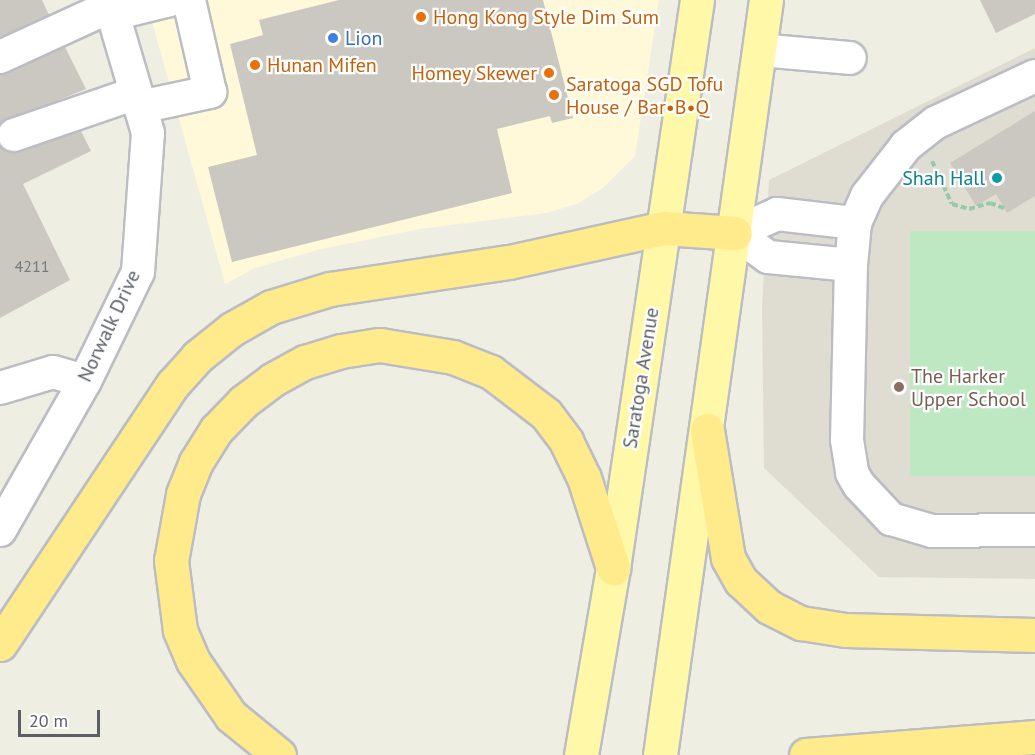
<!DOCTYPE html>
<meta charset="utf-8">
<style>
body{margin:0}
#map{position:relative;width:1035px;height:755px;overflow:hidden;background:#efeee3;font-family:"PT Sans",sans-serif}
div>[style]{position:absolute}
.commercial>*{inset:0;background:#fff9d9}
.education>*{inset:0;background:#dfddd2}
.green>*{inset:0;background:#bee8c2;transform-origin:0 0}
.building>*{inset:0;background:#cac8c0}
.path>*{height:4px;margin-top:-2px;transform-origin:0;background:repeating-linear-gradient(90deg,#96caaa 0 6px,transparent 0 9px)}
.roads{filter:drop-shadow(2px 0 #bbbdc3) drop-shadow(-2px 0 #bbbdc3) drop-shadow(0 2px #bbbdc3) drop-shadow(0 -2px #bbbdc3)}
.minor>*{height:32px;margin:-16px;padding:0 16px;transform-origin:16px;border-radius:16px;background:#fff}
.major>*{height:33px;margin:-16.5px;padding:0 16.5px;transform-origin:16.5px;border-radius:16.5px;background:#fff8a9}
.highway>*{height:33px;margin:-16.5px;padding:0 16.5px;transform-origin:16.5px;border-radius:16.5px;background:#ffeb8b}
.dots>*{width:16px;height:16px;translate:-50% -50%;box-sizing:border-box;border:3px solid #fff;border-radius:50%}
span{translate:-50% -50%;white-space:nowrap;text-align:center;line-height:1.15;-webkit-text-stroke:4.5px #fff;paint-order:stroke}
.number-label{font-size:16px;color:#77797c}
.number-label span{-webkit-text-stroke-width:0}
.food-label{font-size:20px;color:#c56008}
.left{translate:0 -50%;text-align:left}
.right{translate:-100% -50%;text-align:right}
.shop-label{font-size:20px;color:#366cbe}
.culture-label{font-size:20px;color:#0d838f}
.street-label{font-size:20px;color:#5b5f65}
.education-label{font-size:20px;color:#785e54}
.scale{position:absolute;left:18px;top:710px;width:82px;height:27px;box-sizing:border-box;border:3px solid #5b5f65;border-top:0;padding-left:8px;font-size:18px;line-height:21px;white-space:nowrap;color:#5b5f65;-webkit-text-stroke:4px #fff;paint-order:stroke}
</style>
<div id="map">
<div class="commercial">
<i style="clip-path:polygon(146px 0,659px 0,635px 156px,603px 188px,577px 204px,546px 213px,419px 229px,317px 250px,255px 268px,225px 284px)"></i>
</div>
<div class="education">
<i style="clip-path:polygon(1035px 48px,1035px 579px,879px 577px,764px 468px,762px 307px,769px 180px)"></i>
</div>
<div class="green">
<i style="left:910px;top:231px;width:125px;height:245px"></i>
</div>
<div class="building">
<i style="clip-path:polygon(0 0,42px 0,49px 15px,0 37px)"></i>
<i style="clip-path:polygon(339px 0,543px 0,573px 118px,552px 123px,550px 116px,497px 129px,512px 193px,232px 262px,208px 167px,257px 155px,230px 44px,263px 35px,259px 20px)"></i>
<i style="clip-path:polygon(980px 0,1035px 0,1035px 14px,996px 33px)"></i>
<i style="clip-path:polygon(65px 47px,86px 89px,0 124px,0 75px)"></i>
<i style="clip-path:polygon(1035px 111px,1035px 196px,1007px 213px,996px 194px,976px 206px,950px 163px)"></i>
<i style="clip-path:polygon(81px 131px,91px 151px,23px 184px,70px 280px,0 318px,0 145px,10px 152px,19px 152px)"></i>
</div>
<div class="path">
<i style="left:932px;top:161px;width:47px;rotate:65.1deg"></i>
<i style="left:952px;top:204px;width:18px;rotate:16deg"></i>
<i style="left:969px;top:209px;width:22px;rotate:-16deg"></i>
<i style="left:990px;top:203px;width:15px;rotate:20deg"></i>
</div>
<div class="roads">
<div class="minor">
<i style="left:113px;top:14px;width:59px;rotate:-13.8deg"></i>
<i style="left:760px;top:50px;width:90px;rotate:5.1deg"></i>
<i style="left:0;top:57px;width:120px;rotate:-24.6deg"></i>
<i style="left:1035px;top:76px;width:110px;rotate:154.8deg"></i>
<i style="left:935px;top:123px;width:37px;rotate:142deg"></i>
<i style="left:906px;top:146px;width:63px;rotate:128deg"></i>
<i style="left:867px;top:196px;width:30px;rotate:114deg"></i>
<i style="left:855px;top:223px;width:42px;rotate:95.4deg"></i>
<i style="left:851px;top:265px;width:175px;rotate:91.3deg"></i>
<i style="left:847px;top:440px;width:33px;rotate:81deg"></i>
<i style="left:852px;top:473px;width:14px;rotate:60deg"></i>
<i style="left:859px;top:485px;width:47px;rotate:46.7deg"></i>
<i style="left:891px;top:519px;width:43px;rotate:16.3deg"></i>
<i style="left:932px;top:531px;width:103px;rotate:-0.6deg"></i>
<i style="left:140px;top:107px;width:72px;rotate:-12.1deg"></i>
<i style="left:210px;top:92px;width:94px;rotate:-102.9deg"></i>
<i style="left:14px;top:135px;width:129px;rotate:-19deg"></i>
<i style="left:851px;top:265px;width:83px;rotate:-174.5deg"></i>
<i style="left:768px;top:257px;width:41px;rotate:-144deg"></i>
<i style="left:735px;top:233px;width:46px;rotate:-24.3deg"></i>
<i style="left:777px;top:214px;width:79px;rotate:6.6deg"></i>
<i style="left:0;top:388px;width:55px;rotate:-16.8deg"></i>
<i style="left:53px;top:372px;width:33px;rotate:16deg"></i>
<i style="left:0;top:530px;width:172px;rotate:-60.3deg"></i>
<i style="left:85px;top:381px;width:121px;rotate:-64.1deg"></i>
<i style="left:138px;top:272px;width:139px;rotate:-85.9deg"></i>
<i style="left:148px;top:133px;width:124px;rotate:-106.4deg"></i>
<i style="left:113px;top:14px;width:16px;rotate:-120deg"></i>
</div>
<div class="major">
<i style="left:581px;top:755px;width:190px;rotate:-80.3deg"></i>
<i style="left:613px;top:568px;width:574px;rotate:-81.59deg"></i>
<i style="left:660px;top:755px;width:762px;rotate:-82.01deg"></i>
</div>
<div class="highway">
<i style="left:707px;top:430px;width:130px;rotate:80.7deg"></i>
<i style="left:728px;top:558px;width:26px;rotate:61deg"></i>
<i style="left:741px;top:581px;width:38px;rotate:43deg"></i>
<i style="left:769px;top:607px;width:36px;rotate:27deg"></i>
<i style="left:801px;top:623px;width:45px;rotate:9deg"></i>
<i style="left:845px;top:630px;width:190px;rotate:1.5deg"></i>
<i style="left:0;top:644px;width:312px;rotate:-56.4deg"></i>
<i style="left:173px;top:384px;width:36px;rotate:-48deg"></i>
<i style="left:197px;top:357px;width:45px;rotate:-38.7deg"></i>
<i style="left:232px;top:329px;width:45px;rotate:-29.4deg"></i>
<i style="left:271px;top:307px;width:62px;rotate:-17deg"></i>
<i style="left:330px;top:289px;width:181px;rotate:-8.6deg"></i>
<i style="left:509px;top:262px;width:159px;rotate:-12.4deg"></i>
<i style="left:664px;top:228px;width:71px;rotate:4deg"></i>
<i style="left:279px;top:755px;width:62px;rotate:-140.9deg"></i>
<i style="left:231px;top:716px;width:67px;rotate:-124.6deg"></i>
<i style="left:193px;top:661px;width:34px;rotate:-113deg"></i>
<i style="left:180px;top:630px;width:70px;rotate:-97.4deg"></i>
<i style="left:171px;top:561px;width:68px;rotate:-79.8deg"></i>
<i style="left:183px;top:494px;width:35px;rotate:-68deg"></i>
<i style="left:196px;top:462px;width:38px;rotate:-58deg"></i>
<i style="left:216px;top:430px;width:39px;rotate:-46deg"></i>
<i style="left:243px;top:402px;width:36px;rotate:-37deg"></i>
<i style="left:272px;top:380px;width:38px;rotate:-29deg"></i>
<i style="left:305px;top:362px;width:38px;rotate:-17deg"></i>
<i style="left:341px;top:351px;width:39px;rotate:-9deg"></i>
<i style="left:380px;top:345px;width:74px;rotate:9.3deg"></i>
<i style="left:453px;top:357px;width:41px;rotate:21.5deg"></i>
<i style="left:491px;top:372px;width:69px;rotate:37.4deg"></i>
<i style="left:546px;top:414px;width:34px;rotate:53deg"></i>
<i style="left:566px;top:441px;width:41px;rotate:64.1deg"></i>
<i style="left:584px;top:478px;width:95px;rotate:72.1deg"></i>
<i style="left:806px;top:755px;width:230px;rotate:-4.5deg"></i>
</div>
</div>
<div class="dots">
<i style="left:421px;top:17px;background:#e8710a"></i>
<i style="left:333px;top:38px;background:#3f7fe0"></i>
<i style="left:255px;top:65px;background:#e8710a"></i>
<i style="left:549px;top:73px;background:#e8710a"></i>
<i style="left:554px;top:95px;background:#e8710a"></i>
<i style="left:997px;top:178px;background:#0f9aa8"></i>
<i style="left:899px;top:387px;background:#8d6e63"></i>
</div>
<div class="number-label">
<span style="left:32px;top:266px">4211</span>
</div>
<div class="food-label">
<span class="left" style="left:433px;top:17px">Hong Kong Style Dim Sum</span>
<span class="left" style="left:267px;top:65px">Hunan Mifen</span>
<span class="right" style="left:537px;top:73px">Homey Skewer</span>
<span class="left" style="left:566px;top:96px">Saratoga SGD Tofu<br>House / Bar•B•Q</span>
</div>
<div class="shop-label">
<span class="left" style="left:345px;top:38px">Lion</span>
</div>
<div class="culture-label">
<span class="right" style="left:985px;top:178px">Shah Hall</span>
</div>
<div class="street-label">
<span style="left:109px;top:326px;rotate:-65deg">Norwalk Drive</span>
<span style="left:641px;top:378px;rotate:-81deg">Saratoga Avenue</span>
</div>
<div class="education-label">
<span class="left" style="left:911px;top:388px">The Harker<br>Upper School</span>
</div>
<div class="scale">20 m</div>
</div>
